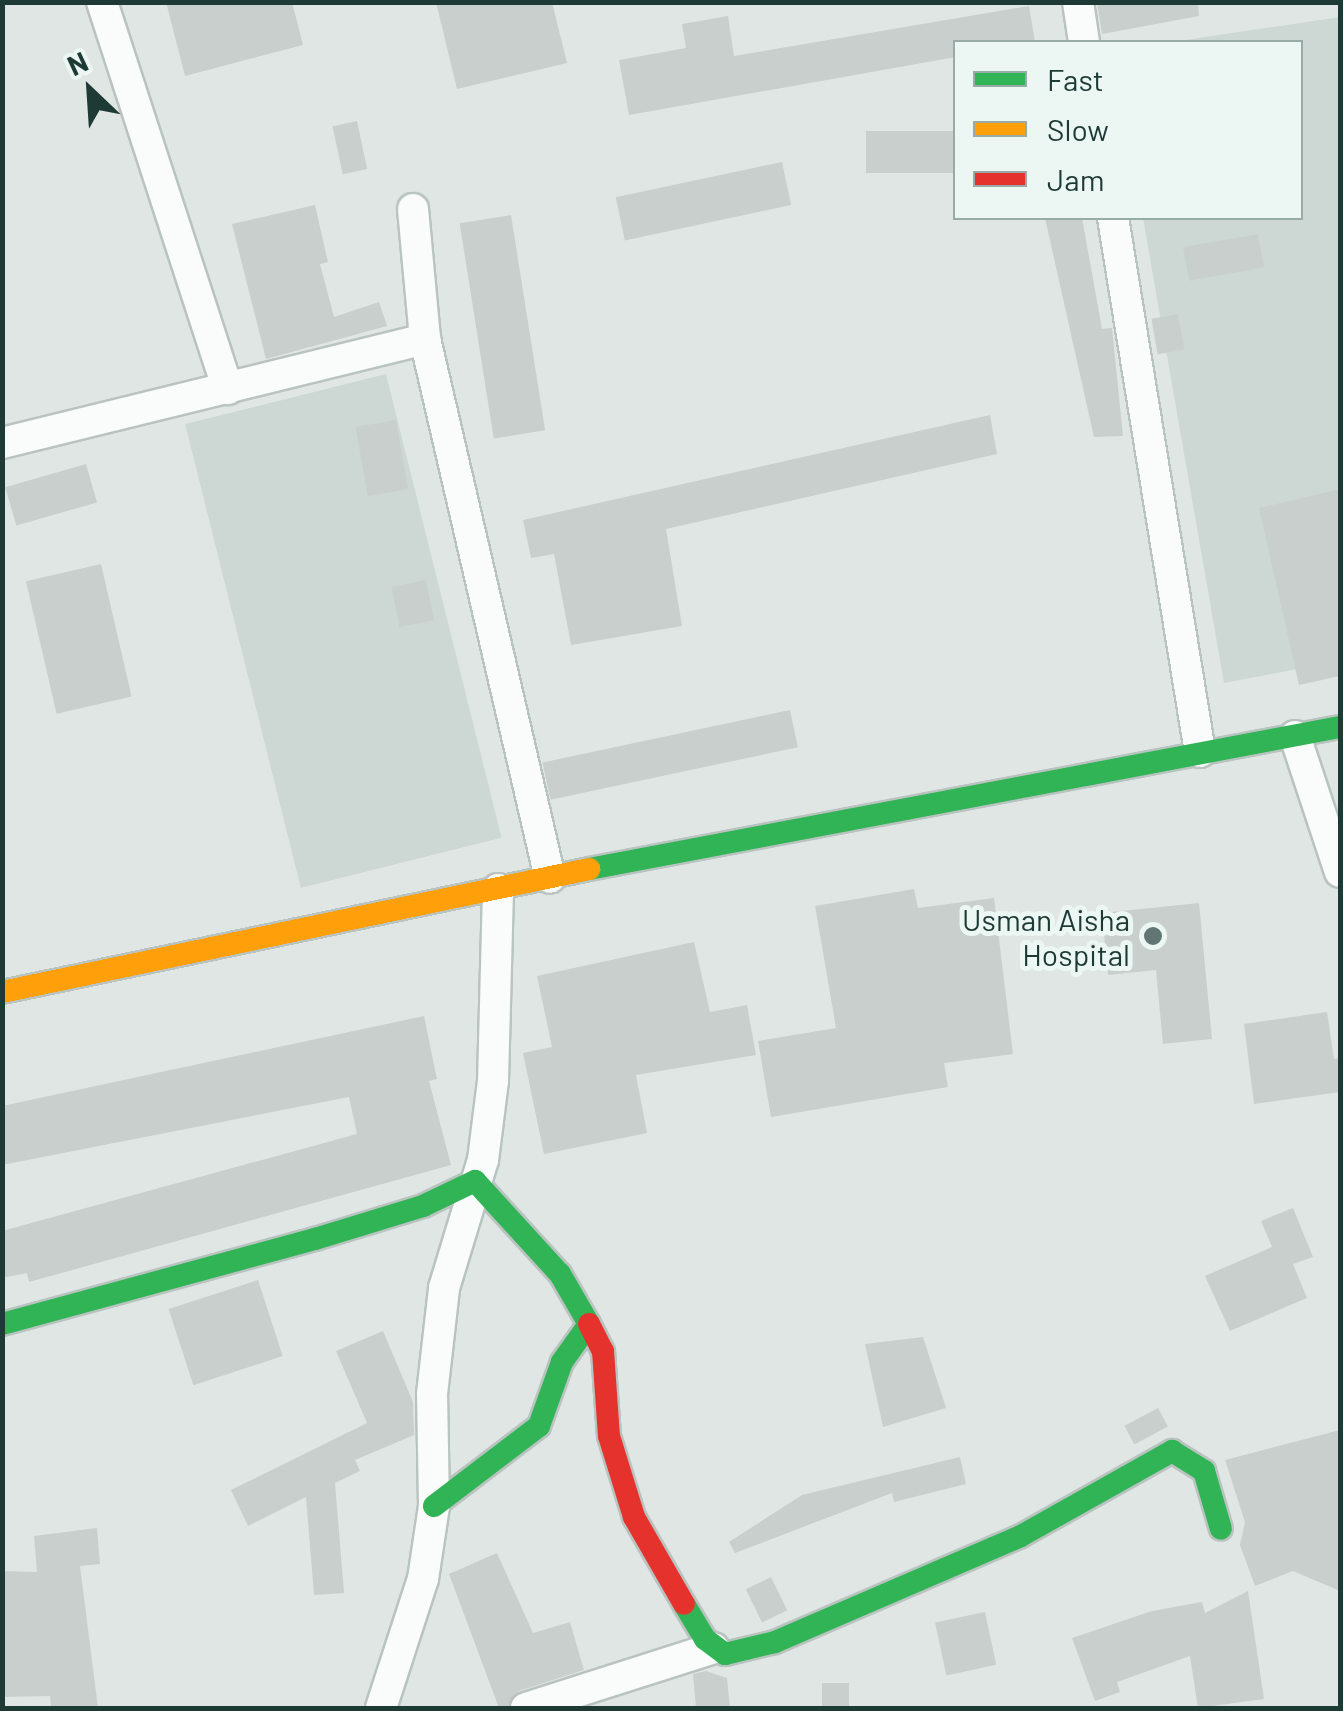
<!DOCTYPE html>
<style>
body{margin:0}
#map{position:relative;width:1343px;height:1711px;overflow:hidden;background:#e0e6e4;font-family:Barlow,sans-serif}
div>[style]{position:absolute}
.built>*{inset:0;background:#cdd8d4;transform-origin:0 0}
.building>*{inset:0;background:#c8cfcd;transform-origin:0 0}
.roads{filter:drop-shadow(2px 0 #b9c3c0) drop-shadow(-2px 0 #b9c3c0) drop-shadow(0 2px #b9c3c0) drop-shadow(0 -2px #b9c3c0)}
.street>*{height:30px;margin:-15px;padding:0 15px;transform-origin:15px;border-radius:15px;background:#fafbfb}
.fast>*{height:22px;margin:-11px;padding:0 11px;transform-origin:11px;border-radius:11px;background:#30b455}
.slow>*{height:22px;margin:-11px;padding:0 11px;transform-origin:11px;border-radius:11px;background:#ff9f0a}
.jam>*{height:22px;margin:-11px;padding:0 11px;transform-origin:11px;border-radius:11px;background:#e5322d}
.dots>*{width:28px;height:28px;translate:-50% -50%;box-sizing:border-box;border:5px solid #ecf6f3;border-radius:50%}
span{translate:-50% -50%;white-space:nowrap;text-align:center;line-height:1.15;-webkit-text-stroke:10px #ecf6f3;paint-order:stroke}
.poi-label{font-size:30px;color:#1d3a35}
.right{translate:-100% -50%;text-align:right}
.frame{position:absolute;inset:0;border:5px solid #1d3a35;pointer-events:none}
.legend{position:absolute;left:953px;top:40px;width:350px;height:180px;box-sizing:border-box;background:#ecf6f3;border:2px solid #99aba7;margin:0;padding:12px 18px;list-style:none;font-size:30px;color:#1d3a35}
.legend li{display:flex;align-items:center;gap:20px;height:50px}
.legend b{width:50px;border:2px solid #99aba7}
.north{position:absolute;left:40px;top:40px;width:100px;height:100px;-webkit-text-stroke:8px #ecf6f3;paint-order:stroke;rotate:335deg;font-size:28px;font-weight:700;line-height:40px;text-align:center;color:#1d3a35}
.north::after{content:'';display:block;margin:auto;width:35px;height:45px;background:#1d3a35;clip-path:polygon(50% 0,100% 100%,50% 72%,0 100%)}
</style>
<div id="map">
<div class="built">
<i style="clip-path:polygon(1340px 17px,1340px 661px,1224px 683px,1143px 218px,1300px 218px,1300px 42px,1172px 42px)"></i>
<i style="left:386px;top:374px;width:478px;height:207px;rotate:76deg"></i>
</div>
<div class="building">
<i style="clip-path:polygon(166px 2px,292px 2px,303px 45px,185px 76px)"></i>
<i style="clip-path:polygon(436px 2px,552px 2px,567px 63px,457px 89px)"></i>
<i style="clip-path:polygon(1097px 2px,1198px 2px,1199px 16px,1102px 34px)"></i>
<i style="clip-path:polygon(1029px 6px,1035px 42px,956px 42px,956px 57px,629px 115px,619px 60px,686px 48px,682px 24px,728px 16px,734px 56px)"></i>
<i style="left:357px;top:121px;width:49px;height:25px;rotate:78deg"></i>
<i style="left:956px;top:131px;width:42px;height:90px;rotate:90deg"></i>
<i style="left:782px;top:162px;width:44px;height:170px;rotate:78deg"></i>
<i style="clip-path:polygon(315px 205px,328px 262px,320px 264px,334px 317px,379px 302px,387px 326px,266px 359px,232px 224px)"></i>
<i style="left:511px;top:215px;width:218px;height:52px;rotate:81deg"></i>
<i style="clip-path:polygon(1045px 218px,1082px 218px,1102px 329px,1112px 328px,1123px 436px,1094px 437px)"></i>
<i style="left:1258px;top:234px;width:34px;height:76px;rotate:80deg"></i>
<i style="left:1178px;top:314px;width:36px;height:27px;rotate:80deg"></i>
<i style="clip-path:polygon(990px 415px,997px 454px,666px 529px,682px 626px,571px 645px,554px 554px,531px 558px,523px 520px)"></i>
<i style="left:396px;top:420px;width:70px;height:41px;rotate:80deg"></i>
<i style="left:86px;top:464px;width:40px;height:84px;rotate:74deg"></i>
<i style="clip-path:polygon(1340px 489px,1340px 676px,1299px 685px,1259px 508px)"></i>
<i style="left:101px;top:564px;width:136px;height:77px;rotate:77deg"></i>
<i style="left:426px;top:580px;width:41px;height:35px;rotate:79deg"></i>
<i style="left:790px;top:710px;width:38px;height:253px;rotate:78deg"></i>
<i style="clip-path:polygon(914px 889px,918px 908px,994px 898px,1013px 1054px,944px 1063px,948px 1087px,771px 1117px,758px 1041px,836px 1028px,815px 906px)"></i>
<i style="clip-path:polygon(1199px 903px,1212px 1039px,1163px 1044px,1156px 970px,1108px 975px,1102px 913px)"></i>
<i style="clip-path:polygon(694px 942px,710px 1012px,747px 1005px,756px 1055px,636px 1075px,647px 1133px,544px 1154px,523px 1053px,552px 1047px,537px 976px)"></i>
<i style="clip-path:polygon(1327px 1012px,1334px 1059px,1340px 1058px,1340px 1092px,1254px 1104px,1244px 1024px)"></i>
<i style="clip-path:polygon(424px 1016px,437px 1079px,429px 1081px,451px 1165px,29px 1282px,27px 1273px,2px 1278px,2px 1231px,357px 1134px,349px 1097px,2px 1165px,2px 1106px)"></i>
<i style="clip-path:polygon(1293px 1208px,1313px 1257px,1293px 1264px,1307px 1298px,1230px 1331px,1205px 1276px,1272px 1247px,1261px 1221px)"></i>
<i style="left:258px;top:1280px;width:80px;height:94px;rotate:72deg"></i>
<i style="clip-path:polygon(383px 1331px,413px 1402px,414px 1435px,355px 1460px,360px 1471px,335px 1483px,344px 1593px,314px 1595px,306px 1497px,248px 1526px,231px 1490px,367px 1423px,336px 1351px)"></i>
<i style="clip-path:polygon(923px 1337px,946px 1408px,883px 1427px,865px 1344px)"></i>
<i style="left:1158px;top:1408px;width:21px;height:38px;rotate:62deg"></i>
<i style="clip-path:polygon(1340px 1430px,1340px 1591px,1293px 1571px,1255px 1586px,1240px 1545px,1245px 1522px,1225px 1460px)"></i>
<i style="clip-path:polygon(960px 1457px,966px 1484px,894px 1502px,892px 1493px,735px 1553px,729px 1542px,802px 1495px)"></i>
<i style="clip-path:polygon(97px 1528px,100px 1564px,80px 1566px,98px 1708px,51px 1708px,50px 1696px,2px 1697px,2px 1571px,37px 1572px,34px 1536px)"></i>
<i style="clip-path:polygon(497px 1553px,533px 1633px,570px 1622px,584px 1670px,519px 1691px,508px 1708px,499px 1708px,449px 1574px)"></i>
<i style="left:771px;top:1577px;width:37px;height:28px;rotate:64deg"></i>
<i style="clip-path:polygon(1248px 1591px,1264px 1699px,1198px 1708px,1190px 1656px,1117px 1682px,1120px 1692px,1095px 1701px,1072px 1638px,1152px 1611px,1202px 1602px,1205px 1613px)"></i>
<i style="left:985px;top:1612px;width:54px;height:51px;rotate:78deg"></i>
<i style="clip-path:polygon(706px 1671px,727px 1678px,730px 1708px,696px 1708px,693px 1674px)"></i>
<i style="left:822px;top:1683px;width:27px;height:25px"></i>
</div>
<div class="roads">
<div class="street">
<i style="left:102px;top:2px;width:407px;rotate:72deg"></i>
<i style="left:1078px;top:2px;width:40px;rotate:81.5deg"></i>
<i style="left:413px;top:209px;width:131px;rotate:84.7deg"></i>
<i style="left:425px;top:339px;width:553px;rotate:76.94deg"></i>
<i style="left:1113px;top:218px;width:541px;rotate:80.75deg"></i>
<i style="left:2px;top:443px;width:436px;rotate:-13.8deg"></i>
<i style="left:1295px;top:736px;width:143px;rotate:71.7deg"></i>
<i style="left:381px;top:1708px;width:136px;rotate:-72deg"></i>
<i style="left:423px;top:1579px;width:74px;rotate:-81.4deg"></i>
<i style="left:434px;top:1506px;width:112px;rotate:-91deg"></i>
<i style="left:432px;top:1394px;width:107px;rotate:-83.5deg"></i>
<i style="left:444px;top:1288px;width:134px;rotate:-73.1deg"></i>
<i style="left:483px;top:1160px;width:80px;rotate:-82.8deg"></i>
<i style="left:493px;top:1081px;width:192px;rotate:-88.5deg"></i>
<i style="left:526px;top:1708px;width:197px;rotate:-17.7deg"></i>
</div>
<div class="fast">
<i style="left:589px;top:869px;width:764px;rotate:-10.71deg"></i>
<i style="left:2px;top:1324px;width:324px;rotate:-15.2deg"></i>
<i style="left:315px;top:1239px;width:113px;rotate:-17deg"></i>
<i style="left:423px;top:1206px;width:58px;rotate:-25.7deg"></i>
<i style="left:475px;top:1181px;width:126px;rotate:47.6deg"></i>
<i style="left:560px;top:1274px;width:58px;rotate:59.9deg"></i>
<i style="left:589px;top:1324px;width:47px;rotate:125.4deg"></i>
<i style="left:562px;top:1362px;width:68px;rotate:109.8deg"></i>
<i style="left:539px;top:1426px;width:132px;rotate:142.7deg"></i>
<i style="left:684px;top:1604px;width:41px;rotate:59deg"></i>
<i style="left:705px;top:1639px;width:25px;rotate:37deg"></i>
<i style="left:725px;top:1654px;width:51px;rotate:-13.5deg"></i>
<i style="left:775px;top:1642px;width:266px;rotate:-23.3deg"></i>
<i style="left:1019px;top:1537px;width:176px;rotate:-29.3deg"></i>
<i style="left:1172px;top:1451px;width:38px;rotate:32deg"></i>
<i style="left:1204px;top:1471px;width:60px;rotate:73.7deg"></i>
</div>
<div class="slow">
<i style="left:2px;top:992px;width:600px;rotate:-11.83deg"></i>
</div>
<div class="jam">
<i style="left:589px;top:1324px;width:30px;rotate:63deg"></i>
<i style="left:603px;top:1351px;width:85px;rotate:86deg"></i>
<i style="left:609px;top:1436px;width:85px;rotate:72.8deg"></i>
<i style="left:634px;top:1517px;width:100px;rotate:60.1deg"></i>
</div>
</div>
<div class="dots">
<i style="left:1153px;top:936px;background:#617672"></i>
</div>
<div class="poi-label">
<span class="right" style="left:1130px;top:936px">Usman Aisha<br>Hospital</span>
</div>
<div class="frame"></div>
<ul class="legend">
<li><b style="height:12px;background:#30b455"></b>Fast</li>
<li><b style="height:12px;background:#ff9f0a"></b>Slow</li>
<li><b style="height:12px;background:#e5322d"></b>Jam</li>
</ul>
<div class="north">N</div>
</div>
